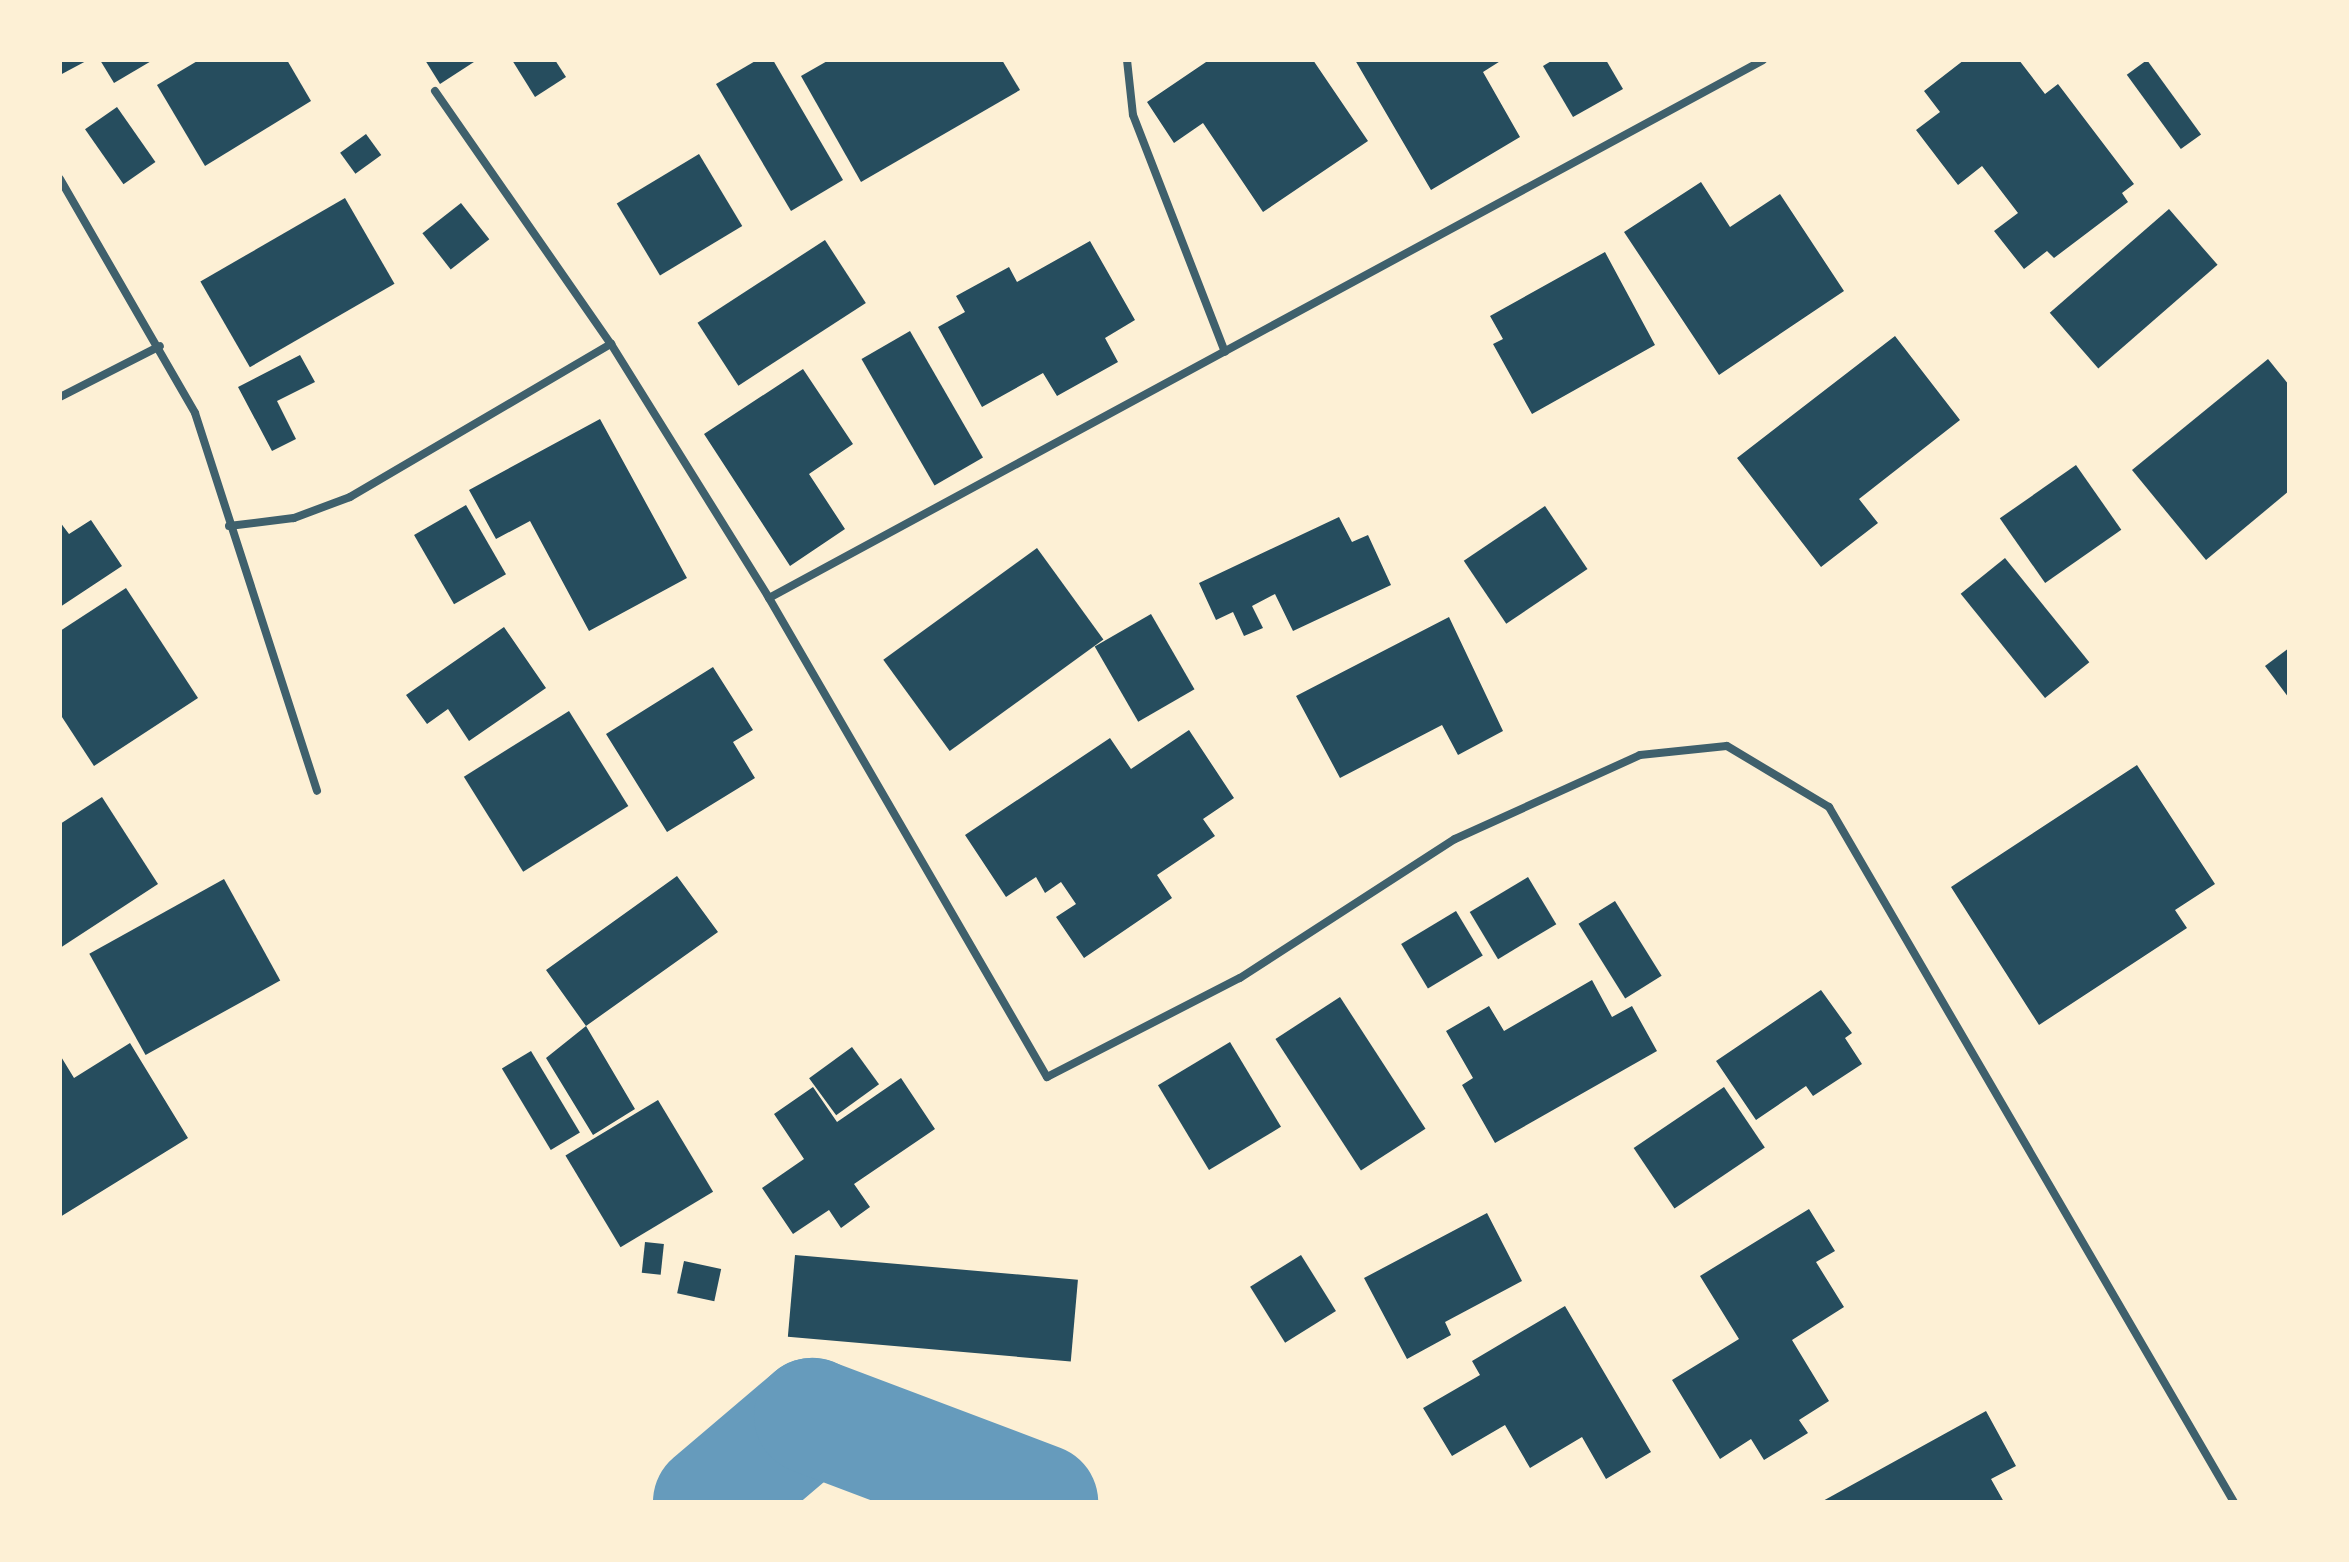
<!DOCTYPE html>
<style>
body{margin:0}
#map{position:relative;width:2349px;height:1562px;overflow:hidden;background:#fdf0d5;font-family:"Public Sans",sans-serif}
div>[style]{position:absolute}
.river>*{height:116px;margin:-58px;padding:0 58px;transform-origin:58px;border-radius:58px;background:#669bbc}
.building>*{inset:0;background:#264d5e;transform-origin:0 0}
.minor>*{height:8px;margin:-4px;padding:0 4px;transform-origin:4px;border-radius:4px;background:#3f606c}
span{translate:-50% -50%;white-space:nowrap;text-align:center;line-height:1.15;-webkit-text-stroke:6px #fdf0d5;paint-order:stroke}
.frame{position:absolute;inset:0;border:62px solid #fdf0d5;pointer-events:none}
</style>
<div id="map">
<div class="river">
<i style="left:711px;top:1502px;width:133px;rotate:-40.4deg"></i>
<i style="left:812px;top:1416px;width:244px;rotate:20.7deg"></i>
</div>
<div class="building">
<i style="clip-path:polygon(60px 60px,88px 60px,60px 75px)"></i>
<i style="clip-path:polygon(100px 60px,153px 60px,114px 83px)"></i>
<i style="clip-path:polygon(199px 60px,287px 60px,311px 101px,205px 166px,157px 85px)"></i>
<i style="clip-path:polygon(425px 60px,477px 60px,440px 84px)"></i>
<i style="clip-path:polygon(512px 60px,555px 60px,566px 77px,535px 97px)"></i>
<i style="clip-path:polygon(757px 60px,773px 60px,843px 180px,791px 211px,716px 84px)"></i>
<i style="clip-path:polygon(829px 60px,1002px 60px,1020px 90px,861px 182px,801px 76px)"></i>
<i style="clip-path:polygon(1209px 60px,1313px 60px,1368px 141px,1263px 212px,1203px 123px,1174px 143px,1147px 102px)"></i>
<i style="clip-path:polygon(1355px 60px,1502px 60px,1483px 72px,1520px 137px,1431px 190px)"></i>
<i style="clip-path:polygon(1553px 60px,1606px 60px,1623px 89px,1573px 117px,1543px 66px)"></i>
<i style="clip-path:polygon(1964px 60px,2019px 60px,2045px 94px,2058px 84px,2134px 184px,2122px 193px,2128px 202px,2054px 258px,2047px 251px,2024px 269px,1994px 231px,2018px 213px,1982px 166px,1958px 185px,1916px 130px,1940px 112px,1924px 91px)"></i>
<i style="left:2147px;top:60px;width:92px;height:25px;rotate:54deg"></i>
<i style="left:117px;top:107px;width:67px;height:39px;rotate:55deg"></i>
<i style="left:366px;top:134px;width:26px;height:32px;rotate:54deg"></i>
<i style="left:699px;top:154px;width:84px;height:96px;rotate:59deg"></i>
<i style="clip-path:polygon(1701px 182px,1730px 227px,1780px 194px,1844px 291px,1719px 375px,1624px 232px)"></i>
<i style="left:345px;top:198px;width:99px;height:167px;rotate:60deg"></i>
<i style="left:461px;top:203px;width:46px;height:49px;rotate:52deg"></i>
<i style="left:2169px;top:209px;width:74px;height:158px;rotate:49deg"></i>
<i style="left:825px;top:240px;width:75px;height:152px;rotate:57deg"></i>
<i style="clip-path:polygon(1090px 241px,1135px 320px,1105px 338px,1118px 362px,1057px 396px,1043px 373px,982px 407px,938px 327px,965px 312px,956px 296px,1009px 267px,1017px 282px)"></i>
<i style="clip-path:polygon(1605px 252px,1655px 345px,1532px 414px,1493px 344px,1503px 339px,1490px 316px)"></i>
<i style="left:910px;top:331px;width:146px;height:56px;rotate:60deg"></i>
<i style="clip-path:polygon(1895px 336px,1960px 420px,1859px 499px,1878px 523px,1821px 567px,1737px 458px)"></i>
<i style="clip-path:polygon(300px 355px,315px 382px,277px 401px,296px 439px,272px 451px,238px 387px)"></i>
<i style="clip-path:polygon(2268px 359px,2289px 385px,2289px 491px,2206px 560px,2132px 470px)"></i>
<i style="clip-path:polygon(803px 369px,853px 444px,809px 474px,845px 529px,790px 566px,704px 434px)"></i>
<i style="clip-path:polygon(600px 419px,687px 578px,589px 631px,530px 521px,496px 539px,469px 490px)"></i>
<i style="left:2076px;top:465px;width:79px;height:93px;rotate:55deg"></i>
<i style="left:466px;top:505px;width:80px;height:60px;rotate:60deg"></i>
<i style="left:1545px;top:506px;width:76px;height:98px;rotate:56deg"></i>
<i style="clip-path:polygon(1339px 517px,1352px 542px,1368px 535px,1391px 585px,1293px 631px,1275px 594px,1252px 606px,1263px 628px,1244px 636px,1233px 612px,1216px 620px,1199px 583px)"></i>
<i style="clip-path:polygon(91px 520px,122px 566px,60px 607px,60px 522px,69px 534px)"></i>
<i style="left:1037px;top:548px;width:113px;height:190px;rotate:54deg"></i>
<i style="left:2005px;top:558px;width:134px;height:57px;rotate:51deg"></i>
<i style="clip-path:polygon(126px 588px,198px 698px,94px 766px,60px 714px,60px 631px)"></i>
<i style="left:1151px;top:614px;width:87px;height:65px;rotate:60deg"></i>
<i style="clip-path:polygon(1449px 617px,1503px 731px,1458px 755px,1442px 725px,1340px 778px,1296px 696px)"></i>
<i style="clip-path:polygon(504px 627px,546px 688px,469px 741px,448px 709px,427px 724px,406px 695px)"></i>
<i style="clip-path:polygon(2289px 648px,2289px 698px,2265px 666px)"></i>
<i style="clip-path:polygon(713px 667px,753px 730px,733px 742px,755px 778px,667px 832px,606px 734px)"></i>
<i style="left:569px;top:711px;width:112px;height:124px;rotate:58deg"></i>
<i style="clip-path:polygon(1189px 730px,1234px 798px,1203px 819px,1215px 836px,1157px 875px,1172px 898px,1084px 958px,1056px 917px,1076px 904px,1061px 882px,1045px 893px,1036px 877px,1006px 897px,965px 835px,1110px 738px,1131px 769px)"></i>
<i style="clip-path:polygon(2137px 765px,2215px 884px,2175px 910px,2187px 928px,2039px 1025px,1951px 887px)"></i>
<i style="clip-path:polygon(102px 797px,158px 884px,60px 948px,60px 824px)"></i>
<i style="clip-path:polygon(677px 876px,718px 932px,586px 1026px,635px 1109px,593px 1135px,546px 1058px,586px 1026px,546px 970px)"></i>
<i style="left:1528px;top:877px;width:55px;height:68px;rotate:59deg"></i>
<i style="left:224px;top:879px;width:116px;height:154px;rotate:61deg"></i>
<i style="left:1615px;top:901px;width:88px;height:43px;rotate:58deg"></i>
<i style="left:1456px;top:911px;width:52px;height:64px;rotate:59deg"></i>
<i style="clip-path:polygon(1592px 980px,1612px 1017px,1632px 1006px,1657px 1051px,1495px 1143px,1462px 1085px,1473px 1078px,1446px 1031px,1489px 1006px,1504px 1031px)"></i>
<i style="clip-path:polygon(1821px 990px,1852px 1033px,1845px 1038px,1862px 1064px,1813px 1096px,1806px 1086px,1756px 1120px,1716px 1061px)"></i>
<i style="left:1340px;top:997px;width:157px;height:77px;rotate:57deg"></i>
<i style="left:1230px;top:1042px;width:99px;height:84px;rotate:59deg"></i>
<i style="clip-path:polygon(130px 1043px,188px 1138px,60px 1217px,60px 1055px,74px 1078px)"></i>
<i style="left:852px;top:1047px;width:46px;height:53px;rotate:54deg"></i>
<i style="left:531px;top:1051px;width:95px;height:34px;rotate:59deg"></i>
<i style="clip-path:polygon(901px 1078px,935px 1129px,854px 1184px,870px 1207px,841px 1228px,829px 1210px,793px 1234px,762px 1188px,804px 1159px,774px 1114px,813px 1087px,837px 1122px)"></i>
<i style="left:1724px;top:1087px;width:73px;height:109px;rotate:56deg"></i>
<i style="left:658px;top:1100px;width:107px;height:108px;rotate:59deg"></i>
<i style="clip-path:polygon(1809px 1209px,1835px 1251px,1816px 1262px,1844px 1307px,1792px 1340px,1829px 1401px,1799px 1420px,1808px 1433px,1764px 1460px,1751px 1439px,1720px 1459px,1672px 1380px,1739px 1339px,1700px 1276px)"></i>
<i style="clip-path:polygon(1487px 1213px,1522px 1281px,1445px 1322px,1451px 1335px,1407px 1359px,1364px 1278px)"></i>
<i style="left:645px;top:1242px;width:19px;height:31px;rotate:6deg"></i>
<i style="left:795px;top:1255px;width:284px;height:82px;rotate:5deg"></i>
<i style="left:1301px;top:1255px;width:66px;height:60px;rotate:58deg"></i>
<i style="left:684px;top:1261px;width:38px;height:33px;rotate:12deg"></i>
<i style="clip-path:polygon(1565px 1306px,1651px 1452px,1606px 1479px,1582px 1437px,1530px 1468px,1505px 1425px,1452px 1456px,1423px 1408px,1480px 1375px,1472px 1361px)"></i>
<i style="clip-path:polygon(1986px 1411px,2016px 1466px,1991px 1479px,2004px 1502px,1821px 1502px)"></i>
</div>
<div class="minor">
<i style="left:1127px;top:60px;width:55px;rotate:83.8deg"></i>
<i style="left:1133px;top:115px;width:254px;rotate:68.8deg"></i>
<i style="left:435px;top:91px;width:308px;rotate:55.2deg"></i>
<i style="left:611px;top:344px;width:299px;rotate:58.1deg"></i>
<i style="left:769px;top:598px;width:554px;rotate:59.87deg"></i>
<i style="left:1047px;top:1077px;width:217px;rotate:-27.2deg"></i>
<i style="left:1240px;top:978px;width:256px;rotate:-32.9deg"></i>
<i style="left:1455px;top:839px;width:203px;rotate:-24.4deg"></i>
<i style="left:1640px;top:755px;width:87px;rotate:-5.9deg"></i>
<i style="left:1727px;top:746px;width:119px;rotate:30.9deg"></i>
<i style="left:1829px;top:807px;width:804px;rotate:59.77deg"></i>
<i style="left:60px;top:179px;width:270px;rotate:60deg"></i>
<i style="left:195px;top:413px;width:397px;rotate:72.1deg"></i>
<i style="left:60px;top:397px;width:112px;rotate:-27deg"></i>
<i style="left:229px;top:526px;width:65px;rotate:-7deg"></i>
<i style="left:294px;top:518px;width:60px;rotate:-20.6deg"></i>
<i style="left:350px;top:497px;width:303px;rotate:-30.4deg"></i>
<i style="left:769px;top:598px;width:1130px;rotate:-28.42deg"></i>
</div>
<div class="frame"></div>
</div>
